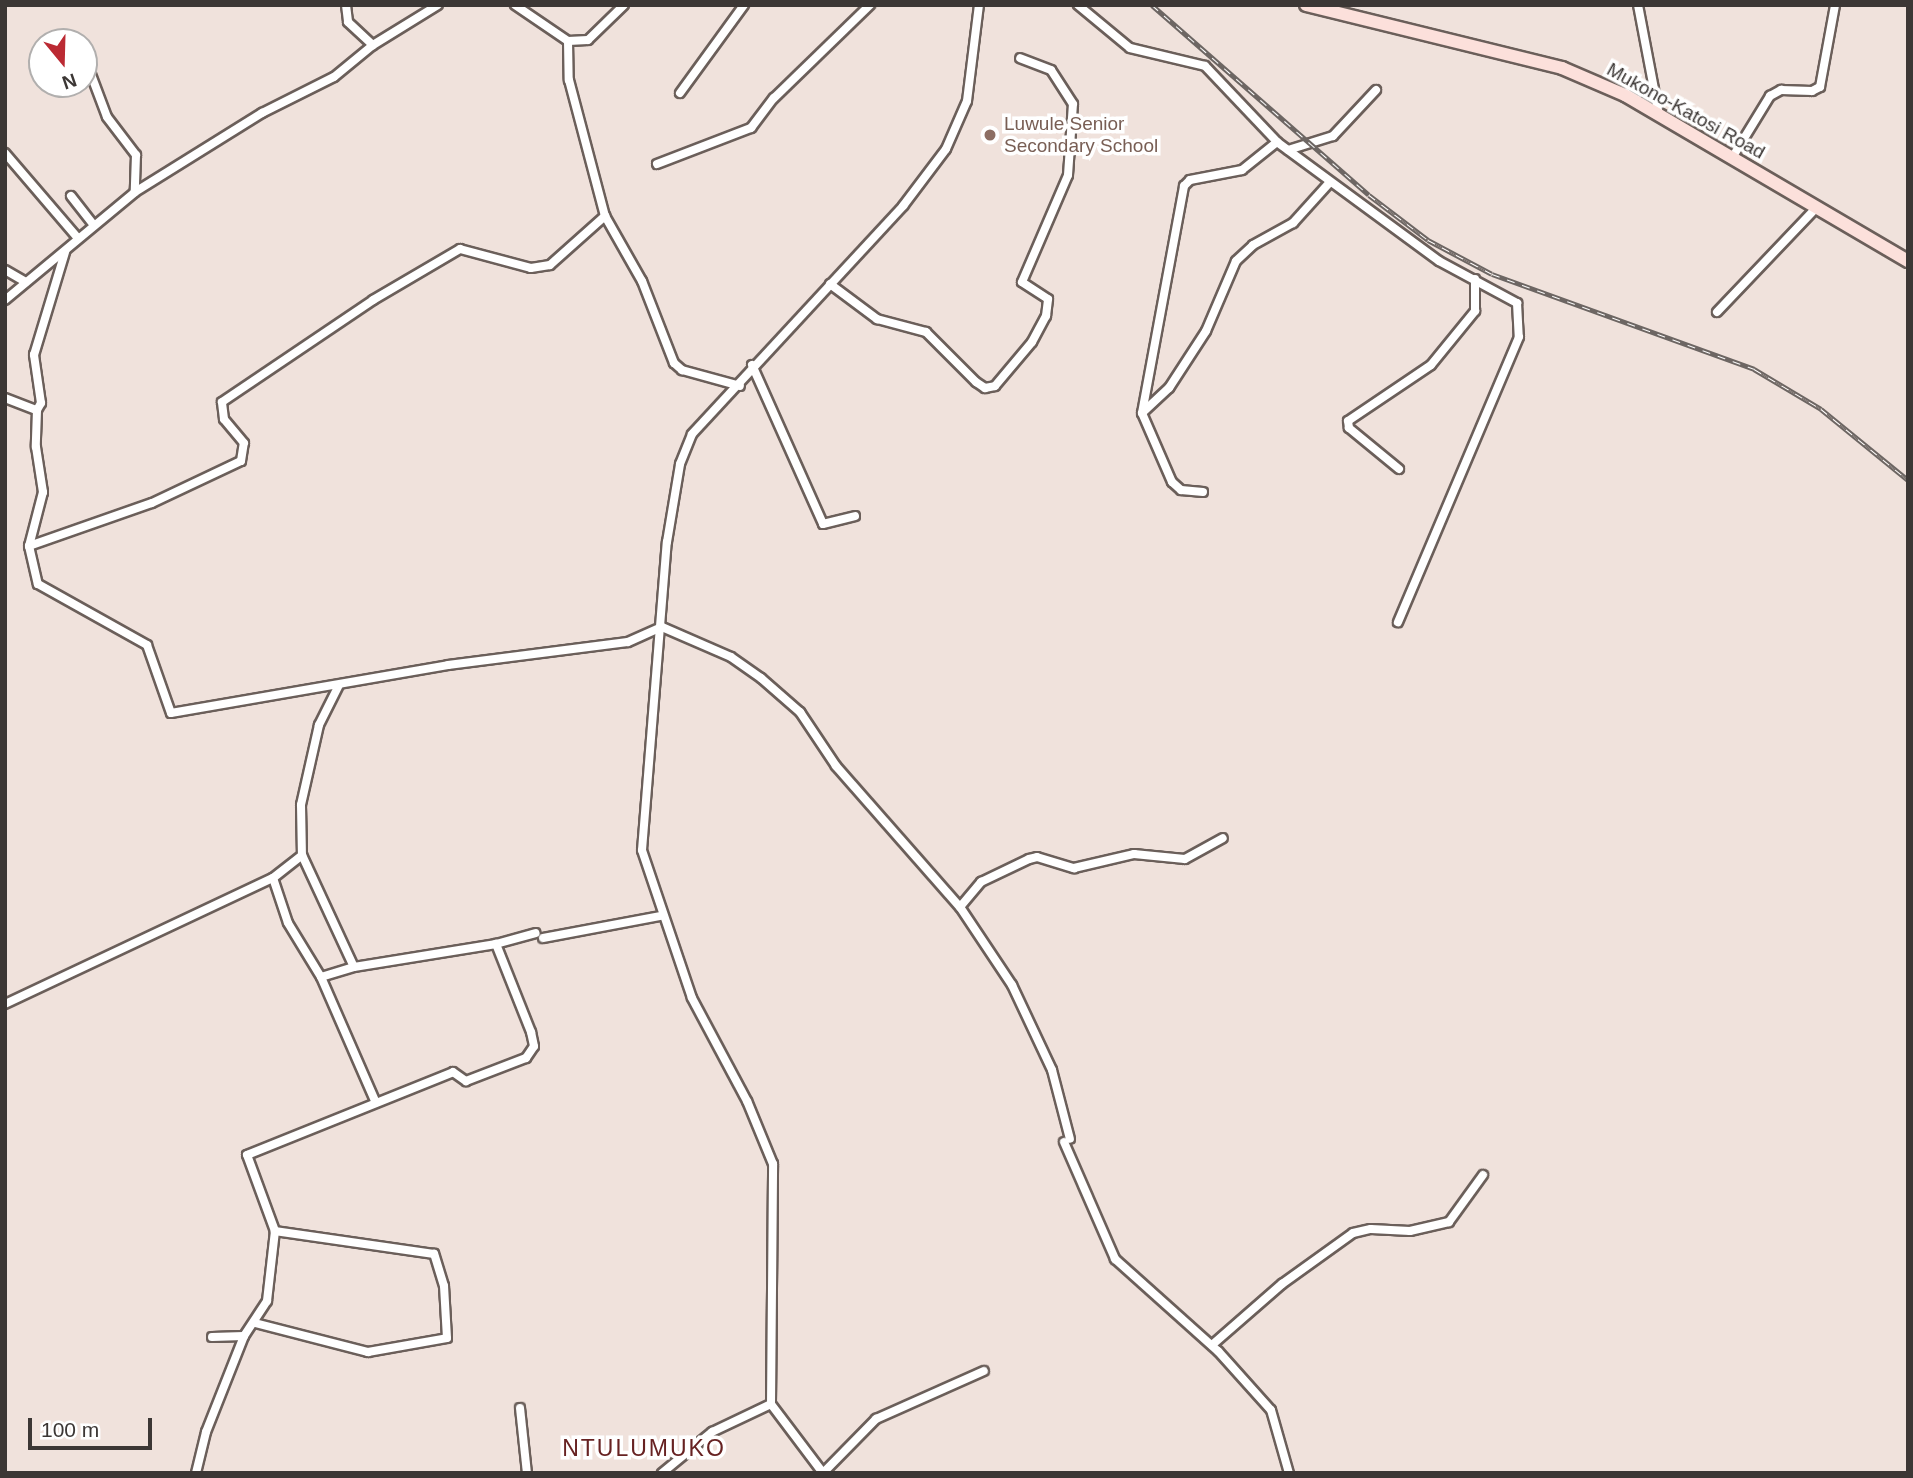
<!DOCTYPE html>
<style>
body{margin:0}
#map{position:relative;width:1913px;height:1478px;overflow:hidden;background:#f0e2dc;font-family:Helvetica,sans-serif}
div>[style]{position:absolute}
.roads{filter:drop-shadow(2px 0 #6b5f5a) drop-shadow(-2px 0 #6b5f5a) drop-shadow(0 2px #6b5f5a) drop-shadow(0 -2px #6b5f5a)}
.minor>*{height:8px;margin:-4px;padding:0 4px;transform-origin:4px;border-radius:4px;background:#fff}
.secondary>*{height:12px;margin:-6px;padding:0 6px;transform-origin:6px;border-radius:6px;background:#fce0db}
.rail>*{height:5px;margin-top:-2.5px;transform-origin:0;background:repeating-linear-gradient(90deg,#fff 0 8px,#6d6663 0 16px);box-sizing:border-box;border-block:2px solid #6d6663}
.dots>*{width:19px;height:19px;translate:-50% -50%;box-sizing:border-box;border:4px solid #fff;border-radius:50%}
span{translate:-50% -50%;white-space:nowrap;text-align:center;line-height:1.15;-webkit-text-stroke:7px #fff;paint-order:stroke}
.street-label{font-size:19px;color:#3c3735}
.education-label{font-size:19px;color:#785e54}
.left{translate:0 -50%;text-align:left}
.quarter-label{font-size:23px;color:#672222;letter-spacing:2px}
.frame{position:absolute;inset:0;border:7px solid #3c3735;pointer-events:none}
.north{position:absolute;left:28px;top:28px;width:70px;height:70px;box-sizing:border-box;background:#fff;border:2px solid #b1afae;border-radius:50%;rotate:161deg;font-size:19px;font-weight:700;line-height:28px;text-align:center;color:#3c3735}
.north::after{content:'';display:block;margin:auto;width:24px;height:32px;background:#bb2a33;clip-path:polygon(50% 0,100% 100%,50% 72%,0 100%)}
.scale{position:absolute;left:28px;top:1418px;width:124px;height:32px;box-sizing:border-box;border:4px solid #3c3735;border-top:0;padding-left:9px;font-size:21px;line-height:24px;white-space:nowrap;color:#3c3735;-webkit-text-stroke:5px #fff;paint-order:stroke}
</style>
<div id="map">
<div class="roads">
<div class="minor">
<i style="left:346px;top:5px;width:17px;rotate:83deg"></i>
<i style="left:348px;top:22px;width:34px;rotate:43deg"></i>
<i style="left:515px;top:5px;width:64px;rotate:34.2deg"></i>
<i style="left:568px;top:41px;width:20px;rotate:-3deg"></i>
<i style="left:588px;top:40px;width:50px;rotate:-44.2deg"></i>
<i style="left:1078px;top:5px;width:67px;rotate:39.6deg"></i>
<i style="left:1130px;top:48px;width:77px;rotate:13.5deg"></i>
<i style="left:1205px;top:66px;width:105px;rotate:46.5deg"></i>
<i style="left:1277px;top:142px;width:201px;rotate:36.3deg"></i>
<i style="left:1439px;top:261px;width:89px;rotate:28.3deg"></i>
<i style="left:1517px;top:303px;width:34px;rotate:87deg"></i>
<i style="left:1519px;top:337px;width:310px;rotate:113deg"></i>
<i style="left:1638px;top:5px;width:112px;rotate:79.2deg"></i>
<i style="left:568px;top:41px;width:39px;rotate:89deg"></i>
<i style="left:569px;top:80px;width:141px;rotate:75.2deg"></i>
<i style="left:605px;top:216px;width:75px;rotate:60.4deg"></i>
<i style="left:642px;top:281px;width:88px;rotate:68.7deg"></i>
<i style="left:674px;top:363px;width:11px;rotate:41deg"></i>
<i style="left:682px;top:370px;width:60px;rotate:15.4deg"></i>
<i style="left:84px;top:56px;width:65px;rotate:69.3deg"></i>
<i style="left:107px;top:117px;width:48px;rotate:52.7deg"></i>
<i style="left:136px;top:155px;width:37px;rotate:92deg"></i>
<i style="left:680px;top:93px;width:109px;rotate:-54deg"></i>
<i style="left:1288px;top:150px;width:47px;rotate:-17.3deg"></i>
<i style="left:1333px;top:136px;width:63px;rotate:-46.9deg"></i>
<i style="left:5px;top:153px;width:111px;rotate:49.4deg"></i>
<i style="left:1732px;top:158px;width:73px;rotate:-58.5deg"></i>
<i style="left:1770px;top:96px;width:13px;rotate:-29deg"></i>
<i style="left:1781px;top:90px;width:31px;rotate:2deg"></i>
<i style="left:1812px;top:91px;width:9px;rotate:-27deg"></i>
<i style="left:1820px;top:87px;width:83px;rotate:-79.6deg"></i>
<i style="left:657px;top:164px;width:101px;rotate:-21deg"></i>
<i style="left:751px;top:128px;width:38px;rotate:-53deg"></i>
<i style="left:774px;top:98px;width:134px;rotate:-44.1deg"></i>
<i style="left:71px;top:196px;width:37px;rotate:52deg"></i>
<i style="left:5px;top:270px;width:24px;rotate:30deg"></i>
<i style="left:830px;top:284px;width:59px;rotate:36.7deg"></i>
<i style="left:877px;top:319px;width:51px;rotate:14.9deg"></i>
<i style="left:926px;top:332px;width:71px;rotate:45deg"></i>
<i style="left:976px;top:382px;width:11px;rotate:34deg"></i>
<i style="left:985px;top:388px;width:10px;rotate:-11deg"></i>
<i style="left:995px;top:386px;width:57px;rotate:-49.9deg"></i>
<i style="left:1032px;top:342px;width:30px;rotate:-62deg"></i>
<i style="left:1046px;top:316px;width:17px;rotate:-83deg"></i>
<i style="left:1048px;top:299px;width:31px;rotate:-147deg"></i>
<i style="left:1022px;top:282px;width:116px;rotate:-66.7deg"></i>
<i style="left:1068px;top:175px;width:71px;rotate:-86deg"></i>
<i style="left:1073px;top:104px;width:40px;rotate:-122.9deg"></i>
<i style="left:1051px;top:70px;width:33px;rotate:-159deg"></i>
<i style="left:5px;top:300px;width:169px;rotate:-39.7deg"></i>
<i style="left:135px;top:192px;width:150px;rotate:-31.9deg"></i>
<i style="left:262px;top:113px;width:80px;rotate:-26.6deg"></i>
<i style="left:334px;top:77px;width:50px;rotate:-39.4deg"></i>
<i style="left:373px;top:45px;width:76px;rotate:-31.6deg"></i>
<i style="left:1717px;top:312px;width:145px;rotate:-46.4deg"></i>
<i style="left:752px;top:365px;width:174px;rotate:65.9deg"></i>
<i style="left:823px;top:524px;width:33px;rotate:-14deg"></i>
<i style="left:5px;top:398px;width:34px;rotate:21deg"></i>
<i style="left:37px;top:410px;width:8px;rotate:-60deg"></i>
<i style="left:41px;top:403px;width:49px;rotate:-98.3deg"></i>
<i style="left:34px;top:355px;width:108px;rotate:-73.2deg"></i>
<i style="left:37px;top:410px;width:37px;rotate:92deg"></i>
<i style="left:36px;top:447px;width:46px;rotate:81.2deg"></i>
<i style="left:43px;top:492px;width:56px;rotate:104.5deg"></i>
<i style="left:29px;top:546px;width:39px;rotate:77deg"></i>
<i style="left:38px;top:584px;width:125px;rotate:29.2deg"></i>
<i style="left:147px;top:645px;width:72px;rotate:70.6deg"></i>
<i style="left:171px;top:713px;width:281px;rotate:-9.8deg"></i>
<i style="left:448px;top:665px;width:181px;rotate:-7.3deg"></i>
<i style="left:628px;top:642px;width:37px;rotate:-24deg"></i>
<i style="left:662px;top:627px;width:75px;rotate:23.5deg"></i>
<i style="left:731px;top:657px;width:37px;rotate:35deg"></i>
<i style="left:761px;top:678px;width:52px;rotate:41.1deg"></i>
<i style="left:800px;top:712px;width:65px;rotate:56.3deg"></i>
<i style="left:836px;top:766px;width:188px;rotate:48.7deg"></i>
<i style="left:960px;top:907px;width:94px;rotate:56.3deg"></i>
<i style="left:1012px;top:985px;width:94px;rotate:64.8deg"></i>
<i style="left:1052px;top:1070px;width:71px;rotate:75.4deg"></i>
<i style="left:1142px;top:413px;width:37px;rotate:-43deg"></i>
<i style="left:1169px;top:388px;width:68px;rotate:-57deg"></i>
<i style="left:1206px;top:331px;width:76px;rotate:-66.8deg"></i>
<i style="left:1236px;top:261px;width:23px;rotate:-43deg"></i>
<i style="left:1253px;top:245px;width:46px;rotate:-28.8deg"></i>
<i style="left:1293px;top:223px;width:55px;rotate:-47.9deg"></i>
<i style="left:1399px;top:469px;width:65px;rotate:-140.6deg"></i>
<i style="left:1349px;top:428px;width:7px;rotate:-98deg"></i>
<i style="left:1348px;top:421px;width:100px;rotate:-34deg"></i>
<i style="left:1431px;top:365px;width:70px;rotate:-50.8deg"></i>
<i style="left:1475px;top:311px;width:32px;rotate:-90deg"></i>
<i style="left:1203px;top:492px;width:22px;rotate:-175deg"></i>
<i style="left:1181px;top:490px;width:12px;rotate:-138deg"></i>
<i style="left:1172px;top:482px;width:75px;rotate:-113.5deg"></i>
<i style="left:1142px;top:413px;width:231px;rotate:-79.5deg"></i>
<i style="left:1184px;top:186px;width:8px;rotate:-45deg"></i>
<i style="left:1190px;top:180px;width:53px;rotate:-10.9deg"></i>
<i style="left:1242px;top:170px;width:45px;rotate:-38.7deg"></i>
<i style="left:29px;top:546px;width:130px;rotate:-19.3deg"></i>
<i style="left:152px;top:503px;width:98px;rotate:-25.3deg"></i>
<i style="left:241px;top:461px;width:18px;rotate:-81deg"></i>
<i style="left:244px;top:443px;width:31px;rotate:-130deg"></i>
<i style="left:224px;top:419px;width:17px;rotate:-97deg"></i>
<i style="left:222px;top:402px;width:182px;rotate:-34deg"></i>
<i style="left:373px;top:300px;width:101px;rotate:-30.4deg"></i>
<i style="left:460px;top:249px;width:73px;rotate:15deg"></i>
<i style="left:531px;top:268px;width:19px;rotate:-9deg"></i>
<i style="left:550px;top:265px;width:74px;rotate:-41.7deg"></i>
<i style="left:339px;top:685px;width:45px;rotate:116.6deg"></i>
<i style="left:319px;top:725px;width:82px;rotate:102.7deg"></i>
<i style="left:301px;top:805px;width:50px;rotate:88.9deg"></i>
<i style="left:302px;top:855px;width:123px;rotate:65.1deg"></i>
<i style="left:273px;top:878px;width:47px;rotate:71.6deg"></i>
<i style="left:288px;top:923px;width:63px;rotate:58.6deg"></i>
<i style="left:321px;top:977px;width:137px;rotate:66.4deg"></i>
<i style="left:960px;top:907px;width:33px;rotate:-50deg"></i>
<i style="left:981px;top:882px;width:53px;rotate:-25.6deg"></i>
<i style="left:1029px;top:859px;width:8px;rotate:-14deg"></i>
<i style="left:1037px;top:857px;width:39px;rotate:17deg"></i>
<i style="left:1074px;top:868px;width:62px;rotate:-13.1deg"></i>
<i style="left:1134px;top:854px;width:51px;rotate:5.6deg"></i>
<i style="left:1185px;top:859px;width:43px;rotate:-28.9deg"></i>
<i style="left:543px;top:938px;width:120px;rotate:-10.6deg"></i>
<i style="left:321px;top:977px;width:34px;rotate:-17deg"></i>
<i style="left:354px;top:967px;width:144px;rotate:-9.2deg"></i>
<i style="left:496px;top:944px;width:41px;rotate:-15.4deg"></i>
<i style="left:5px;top:1004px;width:296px;rotate:-25.2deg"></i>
<i style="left:273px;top:878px;width:37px;rotate:-38deg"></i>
<i style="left:1064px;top:1142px;width:128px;rotate:66.4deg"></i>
<i style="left:1115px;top:1259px;width:138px;rotate:41.8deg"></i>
<i style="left:1218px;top:1351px;width:79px;rotate:48.1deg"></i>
<i style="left:1271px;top:1410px;width:66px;rotate:74.1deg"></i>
<i style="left:255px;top:1323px;width:117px;rotate:14.4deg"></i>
<i style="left:368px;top:1352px;width:80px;rotate:-10deg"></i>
<i style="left:447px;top:1338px;width:52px;rotate:-93.3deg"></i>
<i style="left:444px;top:1286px;width:34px;rotate:-107deg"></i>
<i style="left:434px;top:1254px;width:161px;rotate:-171.8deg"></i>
<i style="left:212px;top:1337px;width:32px;rotate:-2deg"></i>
<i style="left:1212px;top:1345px;width:93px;rotate:-41.1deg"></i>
<i style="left:1282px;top:1284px;width:87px;rotate:-35.7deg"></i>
<i style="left:1353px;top:1233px;width:18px;rotate:-13deg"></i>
<i style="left:1371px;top:1229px;width:39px;rotate:3deg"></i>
<i style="left:1410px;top:1231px;width:40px;rotate:-13deg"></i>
<i style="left:1449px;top:1222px;width:58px;rotate:-54.1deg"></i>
<i style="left:520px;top:1408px;width:65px;rotate:83.9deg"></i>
<i style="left:196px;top:1473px;width:42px;rotate:-76.3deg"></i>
<i style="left:206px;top:1432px;width:103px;rotate:-68.4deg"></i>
<i style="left:244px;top:1336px;width:42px;rotate:-56.7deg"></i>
<i style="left:267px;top:1301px;width:70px;rotate:-83.5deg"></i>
<i style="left:275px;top:1231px;width:81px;rotate:-110.2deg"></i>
<i style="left:247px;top:1155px;width:222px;rotate:-21.9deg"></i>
<i style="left:453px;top:1072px;width:16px;rotate:35deg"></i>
<i style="left:466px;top:1081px;width:64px;rotate:-21deg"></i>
<i style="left:526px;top:1058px;width:14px;rotate:-56deg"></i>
<i style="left:534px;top:1046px;width:14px;rotate:-102deg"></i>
<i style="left:531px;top:1032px;width:95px;rotate:-111.7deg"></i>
<i style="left:662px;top:1473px;width:65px;rotate:-39.4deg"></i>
<i style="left:712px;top:1432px;width:65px;rotate:-25.4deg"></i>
<i style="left:823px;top:1473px;width:86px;rotate:-127deg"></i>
<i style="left:771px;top:1404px;width:240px;rotate:-89.5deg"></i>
<i style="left:773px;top:1164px;width:68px;rotate:-112.4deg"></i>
<i style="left:747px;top:1101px;width:117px;rotate:-118.1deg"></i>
<i style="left:692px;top:998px;width:156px;rotate:-108.7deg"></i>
<i style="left:642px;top:850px;width:309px;rotate:-85.4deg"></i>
<i style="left:667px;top:542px;width:79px;rotate:-80.5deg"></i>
<i style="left:680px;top:464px;width:32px;rotate:-68deg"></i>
<i style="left:692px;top:434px;width:311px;rotate:-47.2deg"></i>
<i style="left:903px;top:206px;width:71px;rotate:-53deg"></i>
<i style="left:946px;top:149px;width:52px;rotate:-66.4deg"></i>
<i style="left:967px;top:101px;width:97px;rotate:-82.9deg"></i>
<i style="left:823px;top:1473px;width:76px;rotate:-45.5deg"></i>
<i style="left:876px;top:1419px;width:118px;rotate:-24deg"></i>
</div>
<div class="secondary">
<i style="left:1306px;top:5px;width:264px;rotate:13.8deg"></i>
<i style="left:1562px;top:68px;width:69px;rotate:23.2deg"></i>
<i style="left:1625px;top:95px;width:328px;rotate:30.4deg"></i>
</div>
</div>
<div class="rail">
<i style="left:1152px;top:5px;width:288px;rotate:41.2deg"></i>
<i style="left:1369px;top:195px;width:74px;rotate:37.3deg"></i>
<i style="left:1428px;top:240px;width:72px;rotate:28deg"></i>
<i style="left:1492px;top:274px;width:279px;rotate:19.9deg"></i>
<i style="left:1754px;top:369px;width:78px;rotate:30.8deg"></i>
<i style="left:1821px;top:409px;width:112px;rotate:39.2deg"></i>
</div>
<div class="dots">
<i style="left:990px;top:135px;background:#8d6e63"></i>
</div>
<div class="street-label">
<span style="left:1686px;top:111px;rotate:29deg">Mukono-Katosi Road</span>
</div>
<div class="education-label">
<span class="left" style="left:1004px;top:135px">Luwule Senior<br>Secondary School</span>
</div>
<div class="quarter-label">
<span style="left:644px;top:1448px">NTULUMUKO</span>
</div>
<div class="frame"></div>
<div class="north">N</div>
<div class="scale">100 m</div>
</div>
